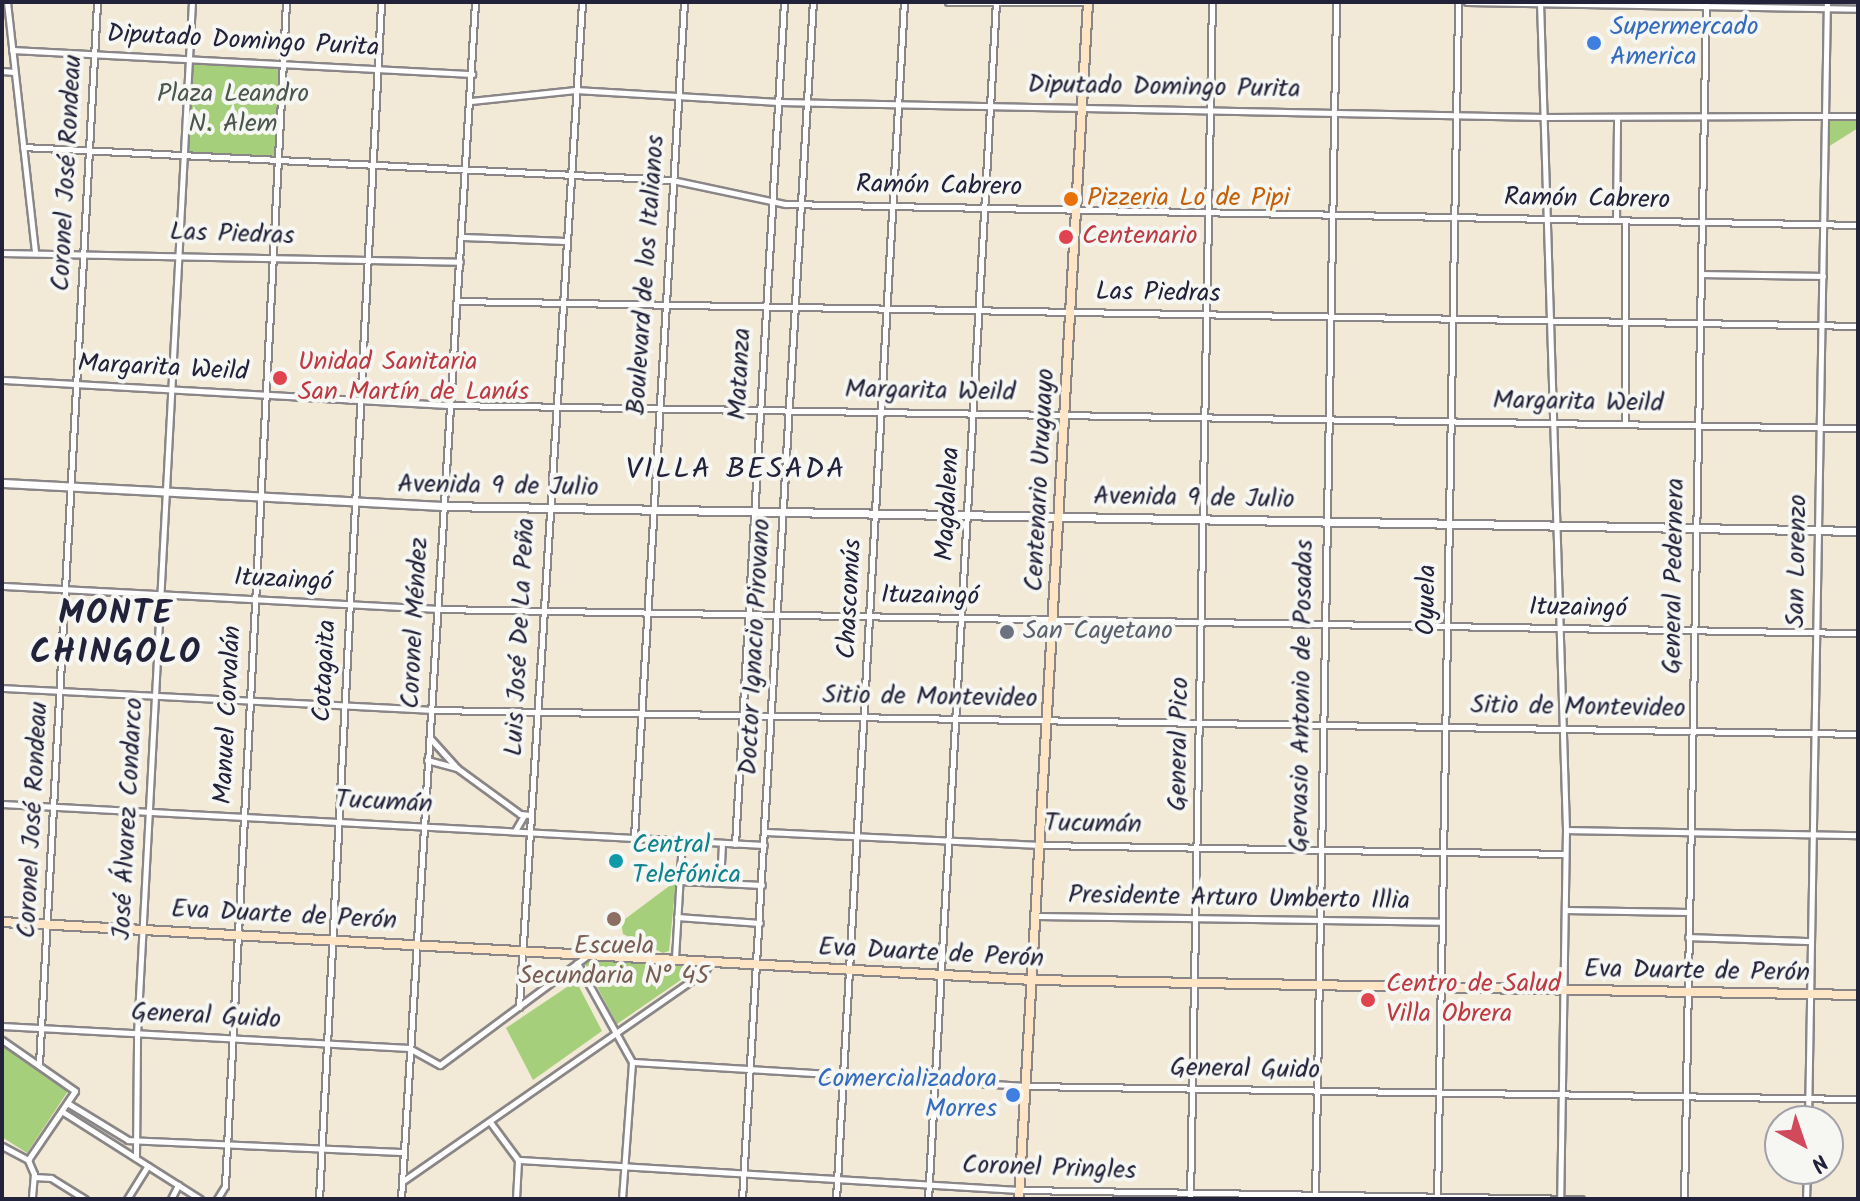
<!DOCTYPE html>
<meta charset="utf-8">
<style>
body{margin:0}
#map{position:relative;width:1860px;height:1201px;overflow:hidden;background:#f2e9d6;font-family:Kalam,sans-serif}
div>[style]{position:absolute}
.green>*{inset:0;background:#a6cf7b;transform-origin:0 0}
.roads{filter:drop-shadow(2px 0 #8a8688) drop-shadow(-2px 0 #8a8688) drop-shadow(0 2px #8a8688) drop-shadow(0 -2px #8a8688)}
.minor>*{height:5px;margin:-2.5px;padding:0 2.5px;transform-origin:2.5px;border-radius:2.5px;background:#fff}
.tertiary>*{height:7px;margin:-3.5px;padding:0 3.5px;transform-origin:3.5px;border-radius:3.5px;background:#fff}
.secondary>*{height:8px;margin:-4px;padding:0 4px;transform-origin:4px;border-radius:4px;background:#fee5c5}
.dots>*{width:22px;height:22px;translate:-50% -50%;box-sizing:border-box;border:4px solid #f6f6f2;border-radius:50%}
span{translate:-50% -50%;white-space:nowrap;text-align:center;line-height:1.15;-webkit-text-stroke:8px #f6f6f2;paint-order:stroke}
.shop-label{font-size:26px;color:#366cbe}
.left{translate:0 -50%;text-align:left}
.right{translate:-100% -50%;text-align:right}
.street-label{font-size:26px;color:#22223b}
.park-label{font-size:26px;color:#4a564e}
.food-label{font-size:26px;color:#c56008}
.health-label{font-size:26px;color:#be3a42}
.worship-label{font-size:26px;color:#5b616d}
.culture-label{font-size:26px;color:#0d838f}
.education-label{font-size:26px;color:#785e54}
.quarter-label{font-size:30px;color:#22223b;letter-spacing:2px}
.district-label{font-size:34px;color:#22223b;font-weight:700;letter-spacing:2px}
.frame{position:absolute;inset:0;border:4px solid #22223b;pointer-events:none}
.north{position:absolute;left:1764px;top:1105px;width:80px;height:80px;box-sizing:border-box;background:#f6f6f2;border:2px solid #a1a1a9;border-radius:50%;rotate:140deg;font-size:22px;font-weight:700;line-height:32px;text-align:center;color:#22223b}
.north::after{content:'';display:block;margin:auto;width:28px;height:36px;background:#d1495b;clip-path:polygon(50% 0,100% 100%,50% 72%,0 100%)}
</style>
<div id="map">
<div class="green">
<i style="left:190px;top:60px;width:93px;height:95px;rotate:3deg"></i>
<i style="clip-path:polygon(1858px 119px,1858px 128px,1828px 147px,1830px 121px)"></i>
<i style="clip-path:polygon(676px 881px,669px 951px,663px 953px,623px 934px,621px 922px)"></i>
<i style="clip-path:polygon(590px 958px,699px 964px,701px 966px,617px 1024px,585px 964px)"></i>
<i style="clip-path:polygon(576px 981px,602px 1031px,533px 1080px,506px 1028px)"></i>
<i style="clip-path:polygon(2px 1044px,68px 1091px,27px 1153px,2px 1137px)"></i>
</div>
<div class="roads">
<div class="minor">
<i style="left:7px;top:2px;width:251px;rotate:83.6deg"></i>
<i style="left:948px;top:2px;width:137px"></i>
<i style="left:1467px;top:2px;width:391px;rotate:1deg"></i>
<i style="left:1540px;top:2px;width:828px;rotate:88.2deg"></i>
<i style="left:1566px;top:830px;width:369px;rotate:90.9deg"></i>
<i style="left:12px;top:50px;width:461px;rotate:3deg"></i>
<i style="left:2px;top:71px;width:12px;rotate:5deg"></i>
<i style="left:471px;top:101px;width:105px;rotate:-6deg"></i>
<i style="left:575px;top:90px;width:204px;rotate:3.4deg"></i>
<i style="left:779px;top:102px;width:765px;rotate:1.12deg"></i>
<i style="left:1544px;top:117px;width:314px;rotate:-0.2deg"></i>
<i style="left:23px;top:147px;width:650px;rotate:2.91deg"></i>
<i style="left:672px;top:180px;width:116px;rotate:12deg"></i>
<i style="left:785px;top:204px;width:1073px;rotate:1.12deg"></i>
<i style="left:1616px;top:220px;width:103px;rotate:-89.4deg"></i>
<i style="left:463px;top:237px;width:102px;rotate:2.2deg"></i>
<i style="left:2px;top:253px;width:458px;rotate:1.1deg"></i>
<i style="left:1701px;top:274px;width:122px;rotate:0.9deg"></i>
<i style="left:457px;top:301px;width:1401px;rotate:1.02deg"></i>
<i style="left:2px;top:380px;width:448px;rotate:3.2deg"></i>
<i style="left:449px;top:405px;width:1409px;rotate:0.94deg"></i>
<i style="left:1625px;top:423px;width:202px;rotate:-90deg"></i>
<i style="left:2px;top:586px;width:435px;rotate:3deg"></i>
<i style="left:436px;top:609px;width:1422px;rotate:0.97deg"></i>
<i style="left:2px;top:688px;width:430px;rotate:2.9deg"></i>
<i style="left:431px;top:710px;width:1427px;rotate:0.96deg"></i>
<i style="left:427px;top:760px;width:31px;rotate:15deg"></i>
<i style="left:457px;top:768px;width:40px;rotate:-132deg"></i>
<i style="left:457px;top:768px;width:78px;rotate:36.1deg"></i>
<i style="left:520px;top:814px;width:10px;rotate:6deg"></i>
<i style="left:2px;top:804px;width:763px;rotate:3.08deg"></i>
<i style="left:516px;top:829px;width:16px;rotate:-60deg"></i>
<i style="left:1566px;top:830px;width:292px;rotate:1deg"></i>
<i style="left:766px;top:832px;width:275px;rotate:2.7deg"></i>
<i style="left:1041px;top:845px;width:524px;rotate:0.98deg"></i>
<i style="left:634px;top:837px;width:836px;rotate:-86.57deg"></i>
<i style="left:735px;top:844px;width:843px;rotate:-86.67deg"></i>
<i style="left:680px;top:881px;width:82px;rotate:2.8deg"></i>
<i style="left:720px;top:883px;width:40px;rotate:-87.1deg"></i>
<i style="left:1565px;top:910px;width:123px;rotate:0.9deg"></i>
<i style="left:1037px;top:916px;width:405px;rotate:0.8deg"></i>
<i style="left:677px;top:917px;width:83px;rotate:4.1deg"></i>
<i style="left:1688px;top:937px;width:123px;rotate:1.9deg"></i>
<i style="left:675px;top:958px;width:117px;rotate:-86.6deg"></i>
<i style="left:577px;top:963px;width:113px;rotate:60.9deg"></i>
<i style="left:519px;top:1007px;width:1007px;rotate:-86.41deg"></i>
<i style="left:2px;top:1026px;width:408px;rotate:3.1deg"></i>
<i style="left:409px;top:1048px;width:35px;rotate:29deg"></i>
<i style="left:440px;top:1065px;width:183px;rotate:-36.6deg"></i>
<i style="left:2px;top:1040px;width:89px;rotate:34.9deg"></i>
<i style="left:75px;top:1091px;width:83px;rotate:124.3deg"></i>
<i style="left:632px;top:1062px;width:396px;rotate:3.5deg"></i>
<i style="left:1027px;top:1086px;width:831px;rotate:0.9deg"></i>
<i style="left:39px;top:1064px;width:1064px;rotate:-86.87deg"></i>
<i style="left:69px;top:1104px;width:69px;rotate:31.4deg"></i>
<i style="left:128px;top:1140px;width:276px;rotate:2.5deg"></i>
<i style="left:63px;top:1112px;width:162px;rotate:32.4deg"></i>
<i style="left:1808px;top:1121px;width:1119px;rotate:-89.03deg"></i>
<i style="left:490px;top:1122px;width:47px;rotate:53.6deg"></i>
<i style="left:2px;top:1146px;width:30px;rotate:28deg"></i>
<i style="left:136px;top:1158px;width:124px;rotate:-89.5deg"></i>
<i style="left:137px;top:1034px;width:1033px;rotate:-86.95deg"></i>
<i style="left:28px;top:1160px;width:15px;rotate:67deg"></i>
<i style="left:34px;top:1174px;width:25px;rotate:95deg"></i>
<i style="left:518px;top:1160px;width:503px;rotate:3.42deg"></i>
<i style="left:1020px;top:1190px;width:561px;rotate:0.92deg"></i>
<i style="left:34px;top:1177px;width:17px;rotate:3deg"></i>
<i style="left:51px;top:1178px;width:40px;rotate:32deg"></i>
<i style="left:403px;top:1181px;width:368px;rotate:-34.8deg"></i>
<i style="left:705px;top:971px;width:12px;rotate:-59deg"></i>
<i style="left:127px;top:1199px;width:39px;rotate:-58deg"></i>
<i style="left:171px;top:1199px;width:16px;rotate:-63deg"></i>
<i style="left:217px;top:1199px;width:15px;rotate:-58deg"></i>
<i style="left:225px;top:1186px;width:1186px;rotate:-87.05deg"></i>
<i style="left:319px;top:1199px;width:1199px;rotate:-87.03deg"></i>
<i style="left:401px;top:1199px;width:1199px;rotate:-86.46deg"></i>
<i style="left:516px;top:1199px;width:39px;rotate:-87deg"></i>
<i style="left:622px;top:1199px;width:137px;rotate:-85.8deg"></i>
<i style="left:742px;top:1199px;width:1199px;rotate:-86.61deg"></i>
<i style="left:836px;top:1199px;width:1199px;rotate:-86.75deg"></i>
<i style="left:928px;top:1199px;width:1199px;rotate:-86.75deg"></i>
<i style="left:1190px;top:1199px;width:1197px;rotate:-88.95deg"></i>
<i style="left:1315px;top:1199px;width:1197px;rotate:-88.99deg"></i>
<i style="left:1437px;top:1199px;width:1197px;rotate:-88.99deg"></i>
<i style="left:1684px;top:1199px;width:1197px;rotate:-88.95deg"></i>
<i style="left:1806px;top:1199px;width:30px;rotate:-88deg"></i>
</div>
<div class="tertiary">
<i style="left:2px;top:483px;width:442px;rotate:3deg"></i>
<i style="left:443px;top:506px;width:1415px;rotate:1.01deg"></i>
</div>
<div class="secondary">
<i style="left:2px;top:922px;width:1033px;rotate:3.22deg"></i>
<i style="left:1033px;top:980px;width:825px;rotate:1.04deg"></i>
<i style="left:1019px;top:1199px;width:1199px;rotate:-86.7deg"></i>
</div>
</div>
<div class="dots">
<i style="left:1594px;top:43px;background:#3f7fe0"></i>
<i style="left:1071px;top:199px;background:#e8710a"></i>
<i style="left:1066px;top:237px;background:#e0444e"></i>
<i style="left:280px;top:378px;background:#e0444e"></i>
<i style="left:1007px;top:632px;background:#6b7280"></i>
<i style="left:616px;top:861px;background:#0f9aa8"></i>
<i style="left:614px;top:919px;background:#8d6e63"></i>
<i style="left:1368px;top:1000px;background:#e0444e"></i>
<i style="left:1013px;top:1095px;background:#3f7fe0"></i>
</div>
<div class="shop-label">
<span class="left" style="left:1610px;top:43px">Supermercado<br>America</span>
<span class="right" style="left:997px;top:1095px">Comercializadora<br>Morres</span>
</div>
<div class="street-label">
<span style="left:243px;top:42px;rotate:3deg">Diputado Domingo Purita</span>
<span style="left:1164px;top:88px;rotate:1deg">Diputado Domingo Purita</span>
<span style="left:68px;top:173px;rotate:-87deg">Coronel José Rondeau</span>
<span style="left:939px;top:187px;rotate:1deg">Ramón Cabrero</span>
<span style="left:1587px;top:200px;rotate:1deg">Ramón Cabrero</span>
<span style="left:232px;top:235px;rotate:2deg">Las Piedras</span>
<span style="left:647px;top:275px;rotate:-86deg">Boulevard de los Italianos</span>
<span style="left:1158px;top:294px;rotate:1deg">Las Piedras</span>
<span style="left:163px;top:369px;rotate:3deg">Margarita Weild</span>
<span style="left:741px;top:374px;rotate:-87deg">Matanza</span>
<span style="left:930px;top:392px;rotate:1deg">Margarita Weild</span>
<span style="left:1578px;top:403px;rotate:1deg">Margarita Weild</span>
<span style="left:1041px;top:480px;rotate:-87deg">Centenario Uruguayo</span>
<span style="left:498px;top:487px;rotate:1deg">Avenida 9 de Julio</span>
<span style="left:1194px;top:499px;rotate:1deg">Avenida 9 de Julio</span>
<span style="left:949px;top:504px;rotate:-87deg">Magdalena</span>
<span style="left:1798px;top:561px;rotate:-89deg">San Lorenzo</span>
<span style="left:1675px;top:576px;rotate:-89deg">General Pedernera</span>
<span style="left:283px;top:581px;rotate:3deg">Ituzaingó</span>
<span style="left:930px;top:597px;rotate:1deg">Ituzaingó</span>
<span style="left:851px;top:599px;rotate:-87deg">Chascomús</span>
<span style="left:1428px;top:600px;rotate:-89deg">Oyuela</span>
<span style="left:1578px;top:609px;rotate:1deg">Ituzaingó</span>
<span style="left:416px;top:623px;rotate:-87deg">Coronel Méndez</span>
<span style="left:521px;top:637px;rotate:-87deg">Luis José De La Peña</span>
<span style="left:756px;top:647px;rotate:-87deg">Doctor Ignacio Pirovano</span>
<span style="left:326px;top:671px;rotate:-87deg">Cotagaita</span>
<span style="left:1303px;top:696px;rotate:-89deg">Gervasio Antonio de Posadas</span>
<span style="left:930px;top:698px;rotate:1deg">Sitio de Montevideo</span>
<span style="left:1578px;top:708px;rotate:1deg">Sitio de Montevideo</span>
<span style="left:229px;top:715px;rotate:-87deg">Manuel Corvalán</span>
<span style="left:1180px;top:744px;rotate:-89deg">General Pico</span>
<span style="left:384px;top:803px;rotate:3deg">Tucumán</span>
<span style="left:129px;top:819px;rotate:-87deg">José Álvarez Condarco</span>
<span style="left:34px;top:820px;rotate:-87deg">Coronel José Rondeau</span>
<span style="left:1093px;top:825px;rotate:1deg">Tucumán</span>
<span style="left:1239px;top:899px;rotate:1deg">Presidente Arturo Umberto Illia</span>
<span style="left:284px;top:916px;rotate:3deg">Eva Duarte de Perón</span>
<span style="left:931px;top:954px;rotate:3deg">Eva Duarte de Perón</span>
<span style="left:1697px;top:972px;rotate:1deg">Eva Duarte de Perón</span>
<span style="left:206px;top:1017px;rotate:3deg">General Guido</span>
<span style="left:1245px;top:1070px;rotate:1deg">General Guido</span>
<span style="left:1049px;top:1169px;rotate:2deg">Coronel Pringles</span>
</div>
<div class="park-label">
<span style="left:233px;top:110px">Plaza Leandro<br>N. Alem</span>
</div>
<div class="food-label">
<span class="left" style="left:1087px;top:199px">Pizzeria Lo de Pipi</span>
</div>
<div class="health-label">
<span class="left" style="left:1082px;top:237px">Centenario</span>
<span class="left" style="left:298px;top:378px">Unidad Sanitaria<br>San Martín de Lanús</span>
<span class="left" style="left:1386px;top:1000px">Centro de Salud<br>Villa Obrera</span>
</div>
<div class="worship-label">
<span class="left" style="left:1023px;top:632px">San Cayetano</span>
</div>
<div class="culture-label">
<span class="left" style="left:632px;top:861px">Central<br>Telefónica</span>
</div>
<div class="education-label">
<span style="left:614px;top:962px">Escuela<br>Secundaria N° 45</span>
</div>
<div class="quarter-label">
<span style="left:736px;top:470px">VILLA BESADA</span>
</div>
<div class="district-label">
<span style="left:116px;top:634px">MONTE<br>CHINGOLO</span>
</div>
<div class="frame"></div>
<div class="north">N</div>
</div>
